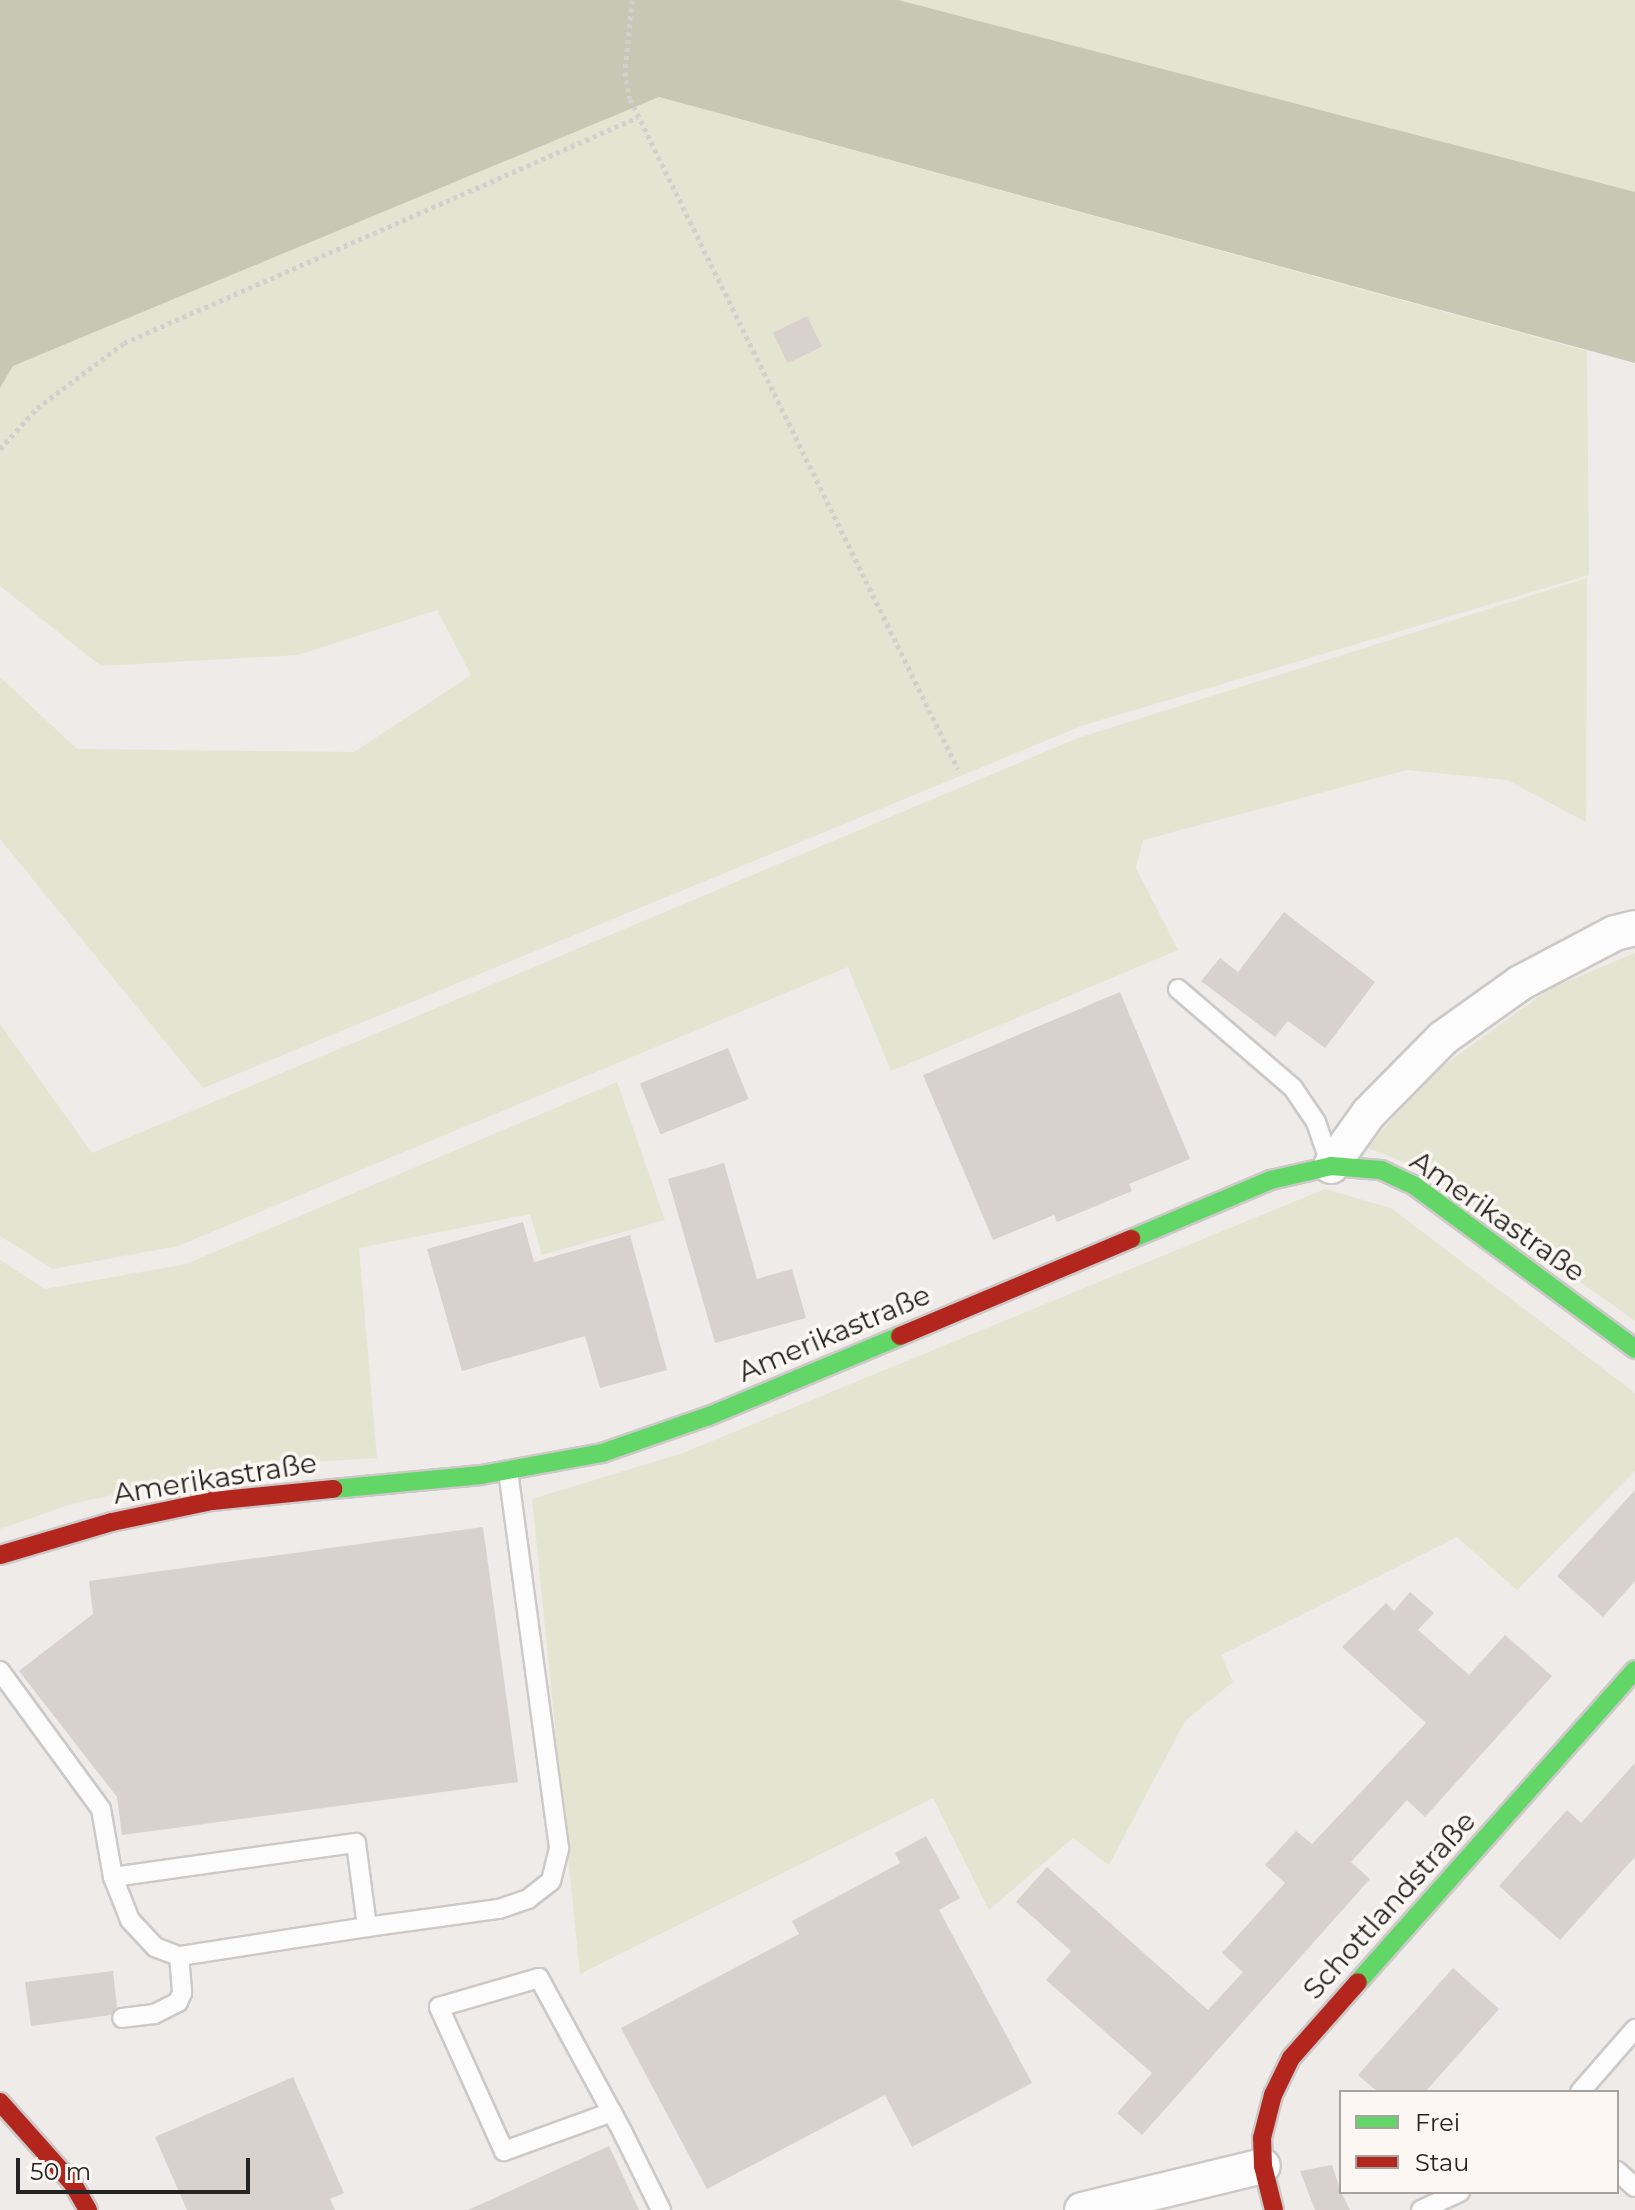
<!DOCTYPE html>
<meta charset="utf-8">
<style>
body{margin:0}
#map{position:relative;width:1635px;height:2210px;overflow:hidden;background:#eeebe8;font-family:Montserrat,sans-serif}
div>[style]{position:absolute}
.green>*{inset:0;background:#e3e5d1}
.forest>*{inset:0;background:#c6c8b4}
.building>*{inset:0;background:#d9d1cd;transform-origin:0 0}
.path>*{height:5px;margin-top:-2.5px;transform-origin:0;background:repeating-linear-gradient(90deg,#d1d0cf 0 4px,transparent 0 8px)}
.roads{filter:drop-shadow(2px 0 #ccc9c8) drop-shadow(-2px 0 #ccc9c8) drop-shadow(0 2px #ccc9c8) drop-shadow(0 -2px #ccc9c8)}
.lane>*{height:18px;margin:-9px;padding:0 9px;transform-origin:9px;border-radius:9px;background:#fcfcfc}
.street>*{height:34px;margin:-17px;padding:0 17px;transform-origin:17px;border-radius:17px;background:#fcfcfc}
.fast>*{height:18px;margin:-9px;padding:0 9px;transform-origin:9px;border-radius:9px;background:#63d668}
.jam>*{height:18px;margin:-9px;padding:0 9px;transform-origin:9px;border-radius:9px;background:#b3261e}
span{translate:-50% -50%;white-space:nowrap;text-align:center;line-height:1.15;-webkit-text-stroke:7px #fdf7f4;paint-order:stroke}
.street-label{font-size:28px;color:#262423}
.legend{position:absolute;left:1339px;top:2090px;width:280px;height:104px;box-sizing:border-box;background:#fdf7f4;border:2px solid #a7a3a0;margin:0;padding:10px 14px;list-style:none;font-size:24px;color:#262423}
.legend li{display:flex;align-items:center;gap:16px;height:40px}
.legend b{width:40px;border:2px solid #a7a3a0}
.scale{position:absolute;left:16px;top:2158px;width:234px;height:36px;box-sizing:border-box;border:4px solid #262423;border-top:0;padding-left:10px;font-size:24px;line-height:28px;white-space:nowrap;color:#262423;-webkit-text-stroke:6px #fdf7f4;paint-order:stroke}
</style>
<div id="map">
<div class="green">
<i style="clip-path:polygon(0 0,1635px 0,1635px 331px,1009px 58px)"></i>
<i style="clip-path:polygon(659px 97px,1587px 351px,1589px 575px,1084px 725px,203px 1088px,0 839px,0 677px,77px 749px,354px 752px,471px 675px,437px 610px,298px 655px,101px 666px,0 586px,0 388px,13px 366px)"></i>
<i style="clip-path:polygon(1587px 578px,1586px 822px,1507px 780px,1407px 770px,1143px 840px,1136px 868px,1178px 950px,891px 1071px,848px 967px,178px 1246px,53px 1269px,0 1236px,0 1024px,92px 1153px,1078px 738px)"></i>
<i style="clip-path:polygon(1635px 953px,1635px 1321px,1424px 1170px,1368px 1148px,1426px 1078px,1551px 988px)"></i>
<i style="clip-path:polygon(617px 1082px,665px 1220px,542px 1255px,530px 1214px,359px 1248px,377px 1458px,247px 1466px,71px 1504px,0 1529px,0 1260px,45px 1289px,186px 1264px)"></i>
<i style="clip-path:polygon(1325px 1189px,1391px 1208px,1635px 1393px,1635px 1471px,1517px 1590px,1457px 1537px,1221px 1655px,1233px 1682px,1185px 1721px,1109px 1865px,1073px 1838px,989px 1910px,933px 1798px,580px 1974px,532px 1499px,683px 1453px)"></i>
</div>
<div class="forest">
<i style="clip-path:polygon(0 0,898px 0,1635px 192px,1635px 363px,659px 97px,13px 366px,0 388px)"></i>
</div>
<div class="building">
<i style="left:807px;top:316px;width:34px;height:38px;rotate:64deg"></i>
<i style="clip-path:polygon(1284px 912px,1375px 982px,1325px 1048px,1288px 1021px,1275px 1037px,1201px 981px,1220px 958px,1238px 972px)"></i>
<i style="clip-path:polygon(1120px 992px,1190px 1159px,1129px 1184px,1132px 1191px,1057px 1222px,1054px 1215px,993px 1240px,923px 1075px)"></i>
<i style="left:728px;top:1048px;width:55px;height:95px;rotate:68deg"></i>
<i style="clip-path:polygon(724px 1163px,757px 1279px,792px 1269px,806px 1318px,715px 1343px,668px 1179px)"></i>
<i style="clip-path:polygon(523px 1222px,534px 1262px,630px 1235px,667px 1370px,600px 1388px,585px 1336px,462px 1371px,427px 1249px)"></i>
<i style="clip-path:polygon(1635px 1490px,1635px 1581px,1603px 1617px,1557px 1576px)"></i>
<i style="clip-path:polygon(483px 1527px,518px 1782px,122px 1835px,117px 1797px,19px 1671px,93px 1614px,89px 1581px)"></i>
<i style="clip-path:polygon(1410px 1592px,1434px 1613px,1418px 1630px,1469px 1675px,1505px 1635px,1552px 1676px,1425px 1817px,1407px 1800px,1351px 1862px,1370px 1879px,1142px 2135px,1117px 2113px,1152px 2073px,1046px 1980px,1071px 1951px,1016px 1902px,1047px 1867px,1208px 2010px,1243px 1972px,1222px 1953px,1285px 1883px,1265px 1865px,1296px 1831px,1312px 1844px,1426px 1723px,1342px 1647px,1386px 1603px,1394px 1611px)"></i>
<i style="clip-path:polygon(1635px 1763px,1635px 1857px,1560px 1940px,1499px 1886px,1567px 1810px,1581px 1823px)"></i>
<i style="clip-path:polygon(926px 1836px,960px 1898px,939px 1910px,1032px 2083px,912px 2147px,885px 2095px,707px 2189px,621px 2028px,799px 1934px,792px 1921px,900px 1863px,895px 1853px)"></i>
<i style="clip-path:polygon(1453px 1968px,1499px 2009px,1425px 2092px,1378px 2092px,1358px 2075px)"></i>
<i style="clip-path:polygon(113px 1971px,117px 2007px,111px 2015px,31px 2026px,25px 1982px)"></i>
<i style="clip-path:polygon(293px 2077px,344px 2193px,330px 2199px,335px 2210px,187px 2210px,155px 2137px)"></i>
<i style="clip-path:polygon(609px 2146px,639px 2210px,468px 2210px)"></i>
<i style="clip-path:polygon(1332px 2165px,1341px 2192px,1350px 2210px,1315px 2210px,1300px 2171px)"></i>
</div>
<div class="path">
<i style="left:632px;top:0;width:72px;rotate:95.6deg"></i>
<i style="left:625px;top:72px;width:27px;rotate:80deg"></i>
<i style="left:630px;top:99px;width:746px;rotate:63.92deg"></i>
<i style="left:0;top:449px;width:55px;rotate:-47.9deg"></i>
<i style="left:37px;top:408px;width:109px;rotate:-36.8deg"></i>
<i style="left:124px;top:343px;width:561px;rotate:-23.73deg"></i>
</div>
<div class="roads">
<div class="lane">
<i style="left:1178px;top:989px;width:152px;rotate:40.7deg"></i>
<i style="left:1293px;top:1088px;width:41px;rotate:55.9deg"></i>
<i style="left:1316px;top:1122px;width:46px;rotate:71.2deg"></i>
<i style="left:0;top:1671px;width:171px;rotate:53.8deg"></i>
<i style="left:101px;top:1809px;width:69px;rotate:80deg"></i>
<i style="left:113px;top:1877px;width:46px;rotate:68.4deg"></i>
<i style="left:130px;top:1920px;width:37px;rotate:47deg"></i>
<i style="left:155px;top:1947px;width:26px;rotate:21deg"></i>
<i style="left:179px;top:1956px;width:37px;rotate:85deg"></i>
<i style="left:182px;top:1993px;width:10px;rotate:114deg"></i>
<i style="left:178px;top:2002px;width:27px;rotate:153deg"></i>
<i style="left:154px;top:2014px;width:32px;rotate:173deg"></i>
<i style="left:113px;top:1877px;width:245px;rotate:-8deg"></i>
<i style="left:356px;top:1843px;width:85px;rotate:82.5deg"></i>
<i style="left:367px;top:1927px;width:190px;rotate:171.2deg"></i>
<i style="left:367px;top:1927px;width:133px;rotate:-7.8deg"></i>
<i style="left:499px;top:1909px;width:31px;rotate:-19deg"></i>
<i style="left:528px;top:1899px;width:29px;rotate:-38deg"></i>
<i style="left:551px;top:1881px;width:34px;rotate:-76deg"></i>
<i style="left:559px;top:1848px;width:381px;rotate:-97.7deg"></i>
<i style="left:1580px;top:2092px;width:84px;rotate:-48.9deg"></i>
<i style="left:612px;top:2112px;width:115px;rotate:160.1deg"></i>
<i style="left:504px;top:2151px;width:158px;rotate:-114.3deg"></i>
<i style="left:439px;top:2007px;width:104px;rotate:-16.2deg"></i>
<i style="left:539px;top:1978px;width:176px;rotate:61.5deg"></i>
<i style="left:623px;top:2133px;width:86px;rotate:63.7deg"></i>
<i style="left:1617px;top:2171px;width:24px;rotate:42deg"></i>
<i style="left:1421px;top:2210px;width:43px;rotate:-24.8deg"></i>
</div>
<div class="street">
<i style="left:1331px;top:1166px;width:65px;rotate:-54.4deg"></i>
<i style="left:1369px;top:1113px;width:105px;rotate:-45.4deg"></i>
<i style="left:1443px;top:1038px;width:95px;rotate:-35.5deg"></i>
<i style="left:1520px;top:983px;width:107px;rotate:-27.8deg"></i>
<i style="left:1615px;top:933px;width:21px;rotate:-14deg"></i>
<i style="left:1082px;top:2210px;width:186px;rotate:-13.7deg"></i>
</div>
<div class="fast">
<i style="left:1131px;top:1239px;width:152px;rotate:-22.9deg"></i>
<i style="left:1271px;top:1180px;width:62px;rotate:-13.1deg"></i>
<i style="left:1331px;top:1166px;width:50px;rotate:4.6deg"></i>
<i style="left:1381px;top:1170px;width:38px;rotate:25deg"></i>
<i style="left:1415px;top:1186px;width:274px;rotate:36.5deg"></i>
<i style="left:333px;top:1489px;width:149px;rotate:-5.4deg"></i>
<i style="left:481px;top:1475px;width:123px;rotate:-10.3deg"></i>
<i style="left:602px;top:1453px;width:113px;rotate:-19.1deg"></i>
<i style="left:709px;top:1416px;width:207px;rotate:-22.7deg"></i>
<i style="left:1358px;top:1982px;width:417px;rotate:-48.4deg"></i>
</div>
<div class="jam">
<i style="left:900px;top:1336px;width:251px;rotate:-22.8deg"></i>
<i style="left:0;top:1555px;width:117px;rotate:-16.4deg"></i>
<i style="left:112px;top:1522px;width:102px;rotate:-11.9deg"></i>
<i style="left:212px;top:1501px;width:122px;rotate:-5.7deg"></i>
<i style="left:0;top:2102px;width:110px;rotate:48.3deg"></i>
<i style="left:73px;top:2184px;width:30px;rotate:60deg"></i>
<i style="left:1274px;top:2210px;width:45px;rotate:-104deg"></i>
<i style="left:1263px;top:2166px;width:28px;rotate:-92deg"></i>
<i style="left:1262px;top:2138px;width:44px;rotate:-75.7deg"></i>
<i style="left:1273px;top:2095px;width:41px;rotate:-64.1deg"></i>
<i style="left:1291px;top:2058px;width:101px;rotate:-48.6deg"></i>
</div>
</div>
<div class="street-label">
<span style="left:1498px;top:1216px;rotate:35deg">Amerikastraße</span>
<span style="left:834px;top:1333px;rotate:-23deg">Amerikastraße</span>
<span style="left:215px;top:1478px;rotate:-9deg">Amerikastraße</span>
<span style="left:1389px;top:1905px;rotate:-48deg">Schottlandstraße</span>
</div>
<ul class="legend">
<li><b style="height:10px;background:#63d668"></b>Frei</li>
<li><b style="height:10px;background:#b3261e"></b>Stau</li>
</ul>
<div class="scale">50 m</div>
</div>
